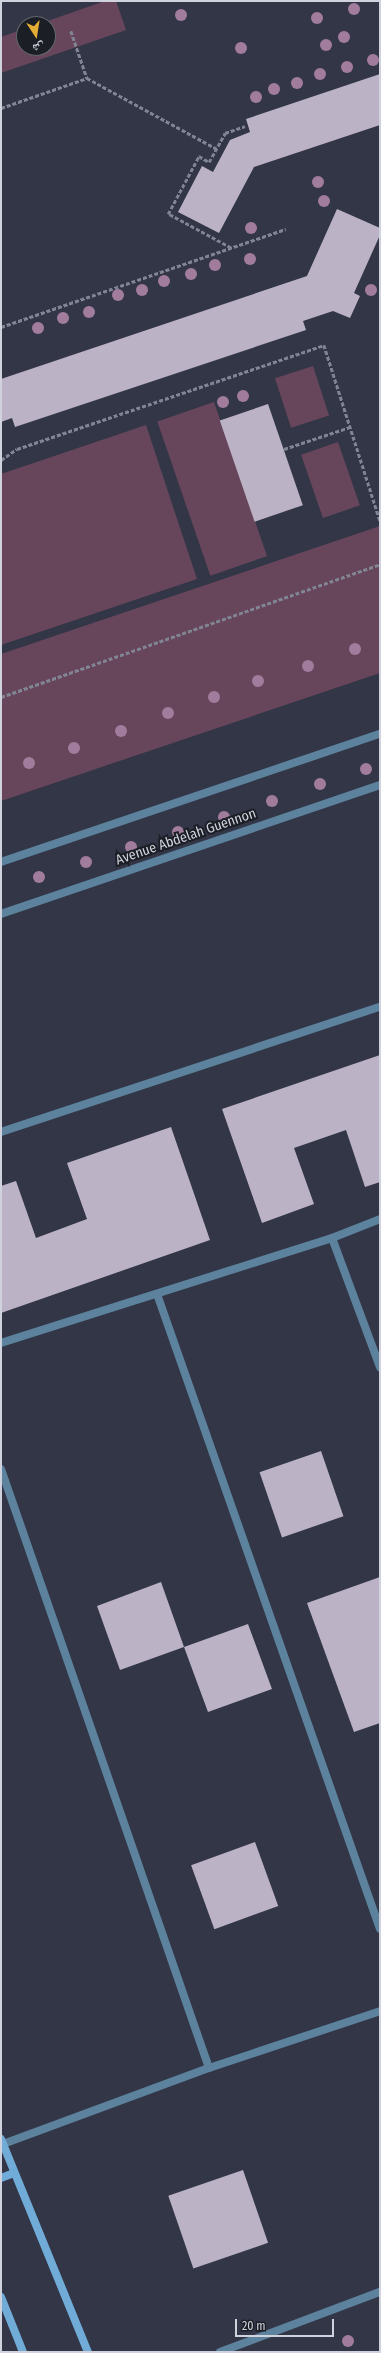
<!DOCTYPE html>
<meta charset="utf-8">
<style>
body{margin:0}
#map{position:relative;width:381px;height:2353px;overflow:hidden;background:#323647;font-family:"Fira Sans Condensed","Noto Naskh Arabic",sans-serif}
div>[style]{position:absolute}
.green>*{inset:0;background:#67465b;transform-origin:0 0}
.building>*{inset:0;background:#bcb2c6;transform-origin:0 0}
.path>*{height:2.5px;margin-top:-1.25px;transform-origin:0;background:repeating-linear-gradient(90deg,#818593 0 4px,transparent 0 6px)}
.minor>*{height:8px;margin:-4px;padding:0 4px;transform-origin:4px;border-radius:4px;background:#5d829d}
.tertiary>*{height:8px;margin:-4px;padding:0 4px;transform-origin:4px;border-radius:4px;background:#5d829d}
.secondary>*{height:8px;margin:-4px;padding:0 4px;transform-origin:4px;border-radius:4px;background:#70acd7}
.trees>*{width:12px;height:12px;margin:-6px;border-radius:50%;background:#a27c9c}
span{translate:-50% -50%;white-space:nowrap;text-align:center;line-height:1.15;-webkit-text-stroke:4px #1c1e25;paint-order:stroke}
.street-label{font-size:14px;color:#d0d3de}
.frame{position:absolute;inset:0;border:2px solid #d0d3de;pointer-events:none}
.north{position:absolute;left:16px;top:16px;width:40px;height:40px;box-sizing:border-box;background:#1c1e25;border:1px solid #64666f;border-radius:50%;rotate:168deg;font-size:11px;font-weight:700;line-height:16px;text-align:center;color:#d0d3de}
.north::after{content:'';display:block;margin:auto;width:14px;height:18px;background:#e4ad35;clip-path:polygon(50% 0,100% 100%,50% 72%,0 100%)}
.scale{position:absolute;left:235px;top:2319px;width:99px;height:18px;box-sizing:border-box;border:2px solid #d0d3de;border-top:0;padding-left:5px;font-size:12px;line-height:14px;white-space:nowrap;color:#d0d3de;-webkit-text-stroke:3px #1c1e25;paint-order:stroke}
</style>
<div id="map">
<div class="green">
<i style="clip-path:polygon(105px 1px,116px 1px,126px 30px,1px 73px,1px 37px,24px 29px,24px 48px,48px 48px,48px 24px,39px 24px)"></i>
<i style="left:313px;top:366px;width:52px;height:40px;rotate:72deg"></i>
<i style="left:214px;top:402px;width:163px;height:60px;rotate:71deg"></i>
<i style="clip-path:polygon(146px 425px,197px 579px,1px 645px,1px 474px)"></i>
<i style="left:338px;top:442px;width:67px;height:39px;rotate:71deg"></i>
<i style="clip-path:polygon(380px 526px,380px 673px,1px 801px,1px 654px)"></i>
</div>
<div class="building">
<i style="clip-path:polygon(380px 74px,380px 125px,254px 167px,219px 233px,178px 212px,202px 166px,213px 172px,230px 140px,250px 132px,246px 119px)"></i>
<i style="clip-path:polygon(337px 209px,380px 228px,380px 235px,354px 293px,360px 296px,350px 318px,333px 311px,303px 321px,306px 330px,15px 427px,12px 418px,1px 422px,1px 379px,307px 276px)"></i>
<i style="left:268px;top:404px;width:107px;height:51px;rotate:71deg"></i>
<i style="clip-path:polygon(380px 1055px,380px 1182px,365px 1187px,346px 1130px,294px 1148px,314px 1204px,262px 1223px,222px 1109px)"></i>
<i style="clip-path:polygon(171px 1127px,210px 1240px,1px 1313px,1px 1186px,16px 1181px,36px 1238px,87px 1219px,67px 1163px)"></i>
<i style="left:321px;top:1451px;width:69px;height:65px;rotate:71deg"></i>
<i style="clip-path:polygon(380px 1577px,380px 1723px,354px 1732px,307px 1603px)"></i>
<i style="clip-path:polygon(161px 1582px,184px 1647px,248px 1624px,272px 1689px,208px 1712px,184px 1647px,120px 1670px,97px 1606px)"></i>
<i style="left:255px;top:1842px;width:68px;height:68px;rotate:70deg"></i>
<i style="left:243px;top:2170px;width:77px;height:79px;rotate:71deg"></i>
</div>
<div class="path">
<i style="left:71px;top:31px;width:50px;rotate:71.2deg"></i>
<i style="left:87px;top:78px;width:148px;rotate:28.6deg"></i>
<i style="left:1px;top:108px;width:91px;rotate:-19.2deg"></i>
<i style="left:231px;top:248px;width:72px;rotate:-151.6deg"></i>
<i style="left:168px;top:214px;width:66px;rotate:-61.9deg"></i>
<i style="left:199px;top:156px;width:12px;rotate:31deg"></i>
<i style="left:209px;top:162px;width:33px;rotate:-61deg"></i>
<i style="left:225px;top:133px;width:21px;rotate:-19deg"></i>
<i style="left:1px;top:327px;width:301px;rotate:-19deg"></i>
<i style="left:284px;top:449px;width:70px;rotate:-18.4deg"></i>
<i style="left:1px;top:460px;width:19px;rotate:-35deg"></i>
<i style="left:17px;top:449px;width:324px;rotate:-18.7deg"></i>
<i style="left:324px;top:345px;width:185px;rotate:72.3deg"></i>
<i style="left:1px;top:697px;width:402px;rotate:-19.3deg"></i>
</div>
<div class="minor">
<i style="left:1px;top:862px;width:400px;rotate:-18.7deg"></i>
<i style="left:1px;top:914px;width:400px;rotate:-18.8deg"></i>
<i style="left:1px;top:1132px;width:399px;rotate:-18.3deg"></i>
<i style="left:332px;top:1238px;width:138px;rotate:69.6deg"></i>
<i style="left:157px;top:1294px;width:673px;rotate:70.65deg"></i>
<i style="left:1px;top:1343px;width:347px;rotate:-17.6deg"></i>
<i style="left:332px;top:1238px;width:52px;rotate:-21.6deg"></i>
<i style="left:1px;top:1469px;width:634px;rotate:70.85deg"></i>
<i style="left:3px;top:2144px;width:220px;rotate:-20.3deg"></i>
<i style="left:209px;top:2068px;width:180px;rotate:-18.4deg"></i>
</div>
<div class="tertiary">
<i style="left:220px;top:2352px;width:171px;rotate:-20.6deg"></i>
</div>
<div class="secondary">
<i style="left:1px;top:2139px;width:230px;rotate:67.8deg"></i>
<i style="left:1px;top:2178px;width:14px;rotate:-21deg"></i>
<i style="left:1px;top:2297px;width:59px;rotate:68.2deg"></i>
</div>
<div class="trees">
<i style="left:354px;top:9px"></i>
<i style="left:181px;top:15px"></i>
<i style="left:317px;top:18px"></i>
<i style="left:344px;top:37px"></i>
<i style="left:326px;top:45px"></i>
<i style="left:241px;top:48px"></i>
<i style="left:373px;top:60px"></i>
<i style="left:347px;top:67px"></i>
<i style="left:320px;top:74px"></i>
<i style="left:297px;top:83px"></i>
<i style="left:274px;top:89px"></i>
<i style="left:256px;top:97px"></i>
<i style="left:318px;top:182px"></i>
<i style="left:324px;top:201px"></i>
<i style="left:251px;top:228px"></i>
<i style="left:250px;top:259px"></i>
<i style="left:215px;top:265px"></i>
<i style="left:191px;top:274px"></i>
<i style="left:164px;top:281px"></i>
<i style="left:142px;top:290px"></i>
<i style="left:371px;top:290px"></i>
<i style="left:118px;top:295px"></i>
<i style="left:89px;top:312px"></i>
<i style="left:63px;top:318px"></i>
<i style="left:38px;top:328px"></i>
<i style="left:243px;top:396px"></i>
<i style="left:223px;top:402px"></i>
<i style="left:355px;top:649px"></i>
<i style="left:308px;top:666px"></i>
<i style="left:258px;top:681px"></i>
<i style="left:214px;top:697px"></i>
<i style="left:168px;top:713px"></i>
<i style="left:121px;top:731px"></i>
<i style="left:74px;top:748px"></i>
<i style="left:29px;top:763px"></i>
<i style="left:366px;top:769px"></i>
<i style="left:320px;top:784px"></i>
<i style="left:272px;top:801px"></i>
<i style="left:224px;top:817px"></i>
<i style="left:178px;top:832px"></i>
<i style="left:131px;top:847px"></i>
<i style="left:86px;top:862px"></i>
<i style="left:39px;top:877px"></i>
<i style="left:348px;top:2341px"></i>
</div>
<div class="street-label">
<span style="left:186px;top:837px;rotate:-19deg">Avenue Abdelah Guennon</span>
</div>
<div class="frame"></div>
<div class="north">ش</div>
<div class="scale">20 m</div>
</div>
